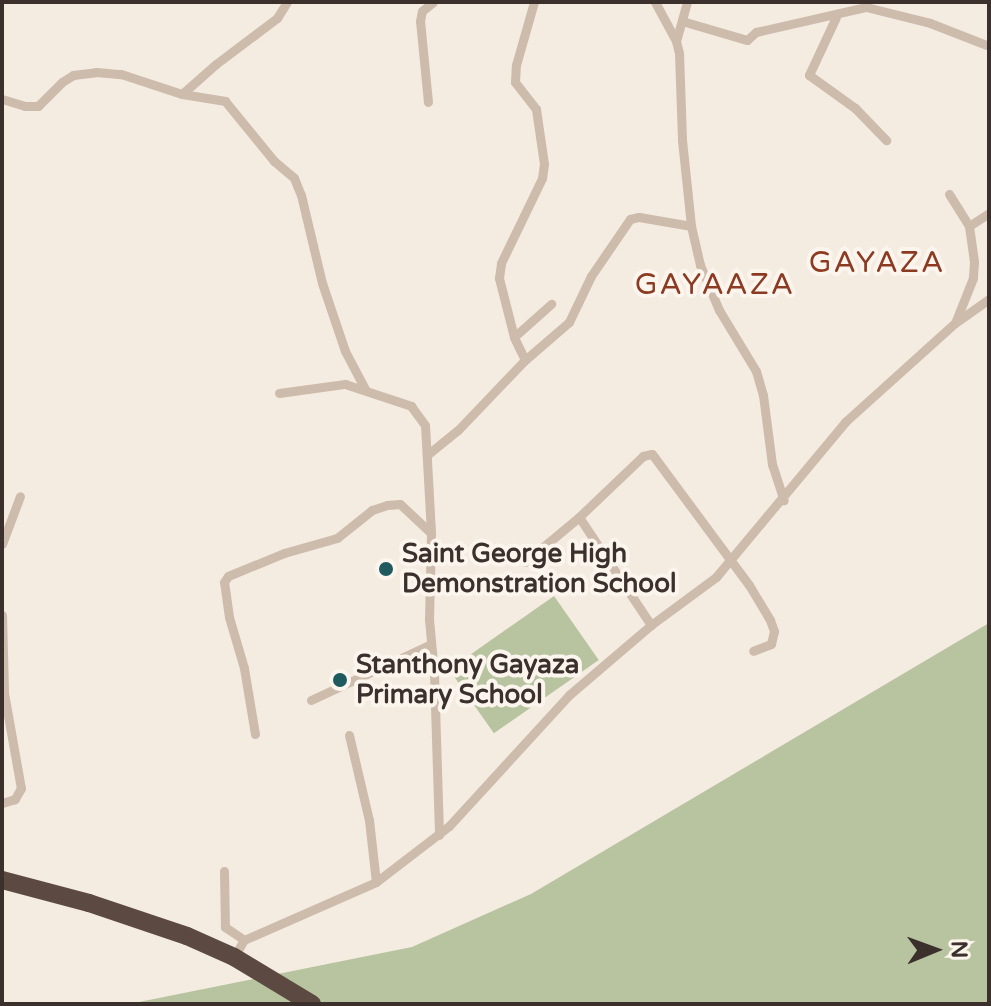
<!DOCTYPE html>
<style>
body{margin:0}
#map{position:relative;width:991px;height:1006px;overflow:hidden;background:#f4ebe1;font-family:"Varela Round",sans-serif}
div>[style]{position:absolute}
.green>*{inset:0;background:#b8c4a0;transform-origin:0 0}
.street>*{height:9px;margin:-4.5px;padding:0 4.5px;transform-origin:4.5px;border-radius:4.5px;background:#cdbbac}
.highway>*{height:18px;margin:-9px;padding:0 9px;transform-origin:9px;border-radius:9px;background:#5c4a42}
.dots>*{width:22px;height:22px;translate:-50% -50%;box-sizing:border-box;border:4px solid #fbf5ee;border-radius:50%}
span{translate:-50% -50%;white-space:nowrap;text-align:center;line-height:1.15;-webkit-text-stroke:8px #fbf5ee;paint-order:stroke}
.poi-label{font-size:26px;color:#3b302b;font-weight:700}
.left{translate:0 -50%;text-align:left}
.quarter-label{font-size:30px;color:#8c3b22;letter-spacing:2px}
.frame{position:absolute;inset:0;border:4px solid #3b302b;pointer-events:none}
.north{position:absolute;left:895px;top:910px;width:80px;height:80px;-webkit-text-stroke:6px #fbf5ee;paint-order:stroke;rotate:89deg;font-size:22px;font-weight:700;line-height:32px;text-align:center;color:#3b302b}
.north::after{content:'';display:block;margin:auto;width:28px;height:36px;background:#3b302b;clip-path:polygon(50% 0,100% 100%,50% 72%,0 100%)}
</style>
<div id="map">
<div class="green">
<i style="left:554px;top:596px;width:78px;height:128px;rotate:55deg"></i>
<i style="clip-path:polygon(989px 623px,989px 1004px,129px 1004px,412px 947px,531px 894px)"></i>
</div>
<div class="street">
<i style="left:655px;top:2px;width:44px;rotate:61.7deg"></i>
<i style="left:676px;top:41px;width:12px;rotate:76deg"></i>
<i style="left:679px;top:53px;width:87px;rotate:88deg"></i>
<i style="left:682px;top:140px;width:86px;rotate:84deg"></i>
<i style="left:691px;top:226px;width:40px;rotate:77deg"></i>
<i style="left:700px;top:265px;width:49px;rotate:67.1deg"></i>
<i style="left:719px;top:310px;width:71px;rotate:58.8deg"></i>
<i style="left:756px;top:371px;width:25px;rotate:74deg"></i>
<i style="left:763px;top:395px;width:70px;rotate:82.6deg"></i>
<i style="left:772px;top:464px;width:38px;rotate:72deg"></i>
<i style="left:836px;top:17px;width:64px;rotate:115deg"></i>
<i style="left:809px;top:75px;width:57px;rotate:35.7deg"></i>
<i style="left:855px;top:108px;width:45px;rotate:45.9deg"></i>
<i style="left:682px;top:21px;width:68px;rotate:16.3deg"></i>
<i style="left:747px;top:40px;width:12px;rotate:-42deg"></i>
<i style="left:756px;top:32px;width:113px;rotate:-12.8deg"></i>
<i style="left:866px;top:7px;width:66px;rotate:14deg"></i>
<i style="left:930px;top:23px;width:63px;rotate:21.3deg"></i>
<i style="left:676px;top:41px;width:41px;rotate:-74.2deg"></i>
<i style="left:182px;top:94px;width:45px;rotate:-41.4deg"></i>
<i style="left:216px;top:64px;width:76px;rotate:-37deg"></i>
<i style="left:277px;top:18px;width:19px;rotate:-58deg"></i>
<i style="left:2px;top:99px;width:24px;rotate:17deg"></i>
<i style="left:25px;top:106px;width:13px"></i>
<i style="left:38px;top:106px;width:34px;rotate:-45deg"></i>
<i style="left:62px;top:82px;width:13px;rotate:-32deg"></i>
<i style="left:73px;top:75px;width:23px;rotate:-7deg"></i>
<i style="left:96px;top:72px;width:25px;rotate:5deg"></i>
<i style="left:121px;top:74px;width:64px;rotate:18.2deg"></i>
<i style="left:182px;top:94px;width:44px;rotate:9.2deg"></i>
<i style="left:225px;top:101px;width:77px;rotate:50.8deg"></i>
<i style="left:274px;top:161px;width:26px;rotate:40deg"></i>
<i style="left:294px;top:178px;width:18px;rotate:68deg"></i>
<i style="left:301px;top:195px;width:90px;rotate:76.6deg"></i>
<i style="left:322px;top:283px;width:72px;rotate:71.3deg"></i>
<i style="left:345px;top:351px;width:43px;rotate:62.2deg"></i>
<i style="left:428px;top:102px;width:81px;rotate:-95.6deg"></i>
<i style="left:420px;top:21px;width:10px;rotate:-79deg"></i>
<i style="left:422px;top:11px;width:14px;rotate:-39deg"></i>
<i style="left:949px;top:194px;width:38px;rotate:58deg"></i>
<i style="left:969px;top:226px;width:36px;rotate:82deg"></i>
<i style="left:974px;top:262px;width:16px;rotate:94deg"></i>
<i style="left:973px;top:278px;width:48px;rotate:111.8deg"></i>
<i style="left:969px;top:226px;width:24px;rotate:-33deg"></i>
<i style="left:514px;top:337px;width:50px;rotate:-41.7deg"></i>
<i style="left:525px;top:360px;width:58px;rotate:-40.8deg"></i>
<i style="left:569px;top:322px;width:51px;rotate:-64.4deg"></i>
<i style="left:591px;top:276px;width:69px;rotate:-55.6deg"></i>
<i style="left:630px;top:219px;width:9px;rotate:-13deg"></i>
<i style="left:639px;top:217px;width:53px;rotate:9.8deg"></i>
<i style="left:279px;top:393px;width:67px;rotate:-7.8deg"></i>
<i style="left:345px;top:384px;width:70px;rotate:18.4deg"></i>
<i style="left:411px;top:406px;width:24px;rotate:54deg"></i>
<i style="left:425px;top:425px;width:108px;rotate:86.8deg"></i>
<i style="left:431px;top:533px;width:86px;rotate:91.3deg"></i>
<i style="left:429px;top:619px;width:55px;rotate:84.8deg"></i>
<i style="left:434px;top:674px;width:161px;rotate:88.2deg"></i>
<i style="left:427px;top:455px;width:40px;rotate:-39deg"></i>
<i style="left:458px;top:430px;width:97px;rotate:-46.3deg"></i>
<i style="left:525px;top:360px;width:25px;rotate:-116deg"></i>
<i style="left:514px;top:337px;width:61px;rotate:-104.3deg"></i>
<i style="left:499px;top:278px;width:15px;rotate:-82deg"></i>
<i style="left:501px;top:263px;width:94px;rotate:-64.2deg"></i>
<i style="left:542px;top:178px;width:14px;rotate:-82deg"></i>
<i style="left:544px;top:164px;width:56px;rotate:-98.3deg"></i>
<i style="left:536px;top:109px;width:34px;rotate:-128deg"></i>
<i style="left:515px;top:82px;width:17px;rotate:-87deg"></i>
<i style="left:516px;top:65px;width:66px;rotate:-74.1deg"></i>
<i style="left:579px;top:517px;width:130px;rotate:56.3deg"></i>
<i style="left:2px;top:544px;width:51px;rotate:-69.4deg"></i>
<i style="left:525px;top:562px;width:70px;rotate:-39.8deg"></i>
<i style="left:579px;top:517px;width:88px;rotate:-43.6deg"></i>
<i style="left:643px;top:456px;width:9px;rotate:-13deg"></i>
<i style="left:652px;top:454px;width:163px;rotate:53.5deg"></i>
<i style="left:749px;top:585px;width:41px;rotate:59deg"></i>
<i style="left:770px;top:620px;width:12px;rotate:70deg"></i>
<i style="left:774px;top:631px;width:13px;rotate:103deg"></i>
<i style="left:771px;top:644px;width:19px;rotate:159deg"></i>
<i style="left:2px;top:615px;width:78px;rotate:88.5deg"></i>
<i style="left:4px;top:693px;width:97px;rotate:79.9deg"></i>
<i style="left:21px;top:788px;width:13px;rotate:119deg"></i>
<i style="left:15px;top:799px;width:14px;rotate:163deg"></i>
<i style="left:311px;top:700px;width:132px;rotate:-25deg"></i>
<i style="left:255px;top:734px;width:67px;rotate:-99.5deg"></i>
<i style="left:244px;top:668px;width:53px;rotate:-106.4deg"></i>
<i style="left:229px;top:617px;width:35px;rotate:-98deg"></i>
<i style="left:224px;top:582px;width:7px;rotate:-56deg"></i>
<i style="left:228px;top:576px;width:61px;rotate:-22.3deg"></i>
<i style="left:284px;top:553px;width:55px;rotate:-15.8deg"></i>
<i style="left:337px;top:538px;width:45px;rotate:-38.7deg"></i>
<i style="left:372px;top:510px;width:16px;rotate:-18deg"></i>
<i style="left:387px;top:505px;width:13px;rotate:-4deg"></i>
<i style="left:400px;top:504px;width:42px;rotate:43.1deg"></i>
<i style="left:349px;top:735px;width:87px;rotate:76.8deg"></i>
<i style="left:369px;top:820px;width:62px;rotate:83.6deg"></i>
<i style="left:224px;top:871px;width:56px;rotate:89deg"></i>
<i style="left:225px;top:927px;width:23px;rotate:34deg"></i>
<i style="left:234px;top:957px;width:20px;rotate:-60deg"></i>
<i style="left:244px;top:940px;width:144px;rotate:-23.7deg"></i>
<i style="left:376px;top:882px;width:92px;rotate:-37.5deg"></i>
<i style="left:449px;top:826px;width:178px;rotate:-47.5deg"></i>
<i style="left:569px;top:695px;width:108px;rotate:-40.5deg"></i>
<i style="left:651px;top:625px;width:81px;rotate:-36.4deg"></i>
<i style="left:716px;top:577px;width:202px;rotate:-50.2deg"></i>
<i style="left:845px;top:422px;width:148px;rotate:-42deg"></i>
<i style="left:955px;top:323px;width:42px;rotate:-35.2deg"></i>
</div>
<div class="highway">
<i style="left:2px;top:880px;width:90px;rotate:14.8deg"></i>
<i style="left:89px;top:903px;width:103px;rotate:18.6deg"></i>
<i style="left:187px;top:936px;width:51px;rotate:24.1deg"></i>
<i style="left:234px;top:957px;width:91px;rotate:31.1deg"></i>
</div>
<div class="dots">
<i style="left:386px;top:569px;background:#1f5a5e"></i>
<i style="left:340px;top:680px;background:#1f5a5e"></i>
</div>
<div class="poi-label">
<span class="left" style="left:402px;top:569px">Saint George High<br>Demonstration School</span>
<span class="left" style="left:356px;top:680px">Stanthony Gayaza<br>Primary School</span>
</div>
<div class="quarter-label">
<span style="left:877px;top:263px">GAYAZA</span>
<span style="left:715px;top:285px">GAYAAZA</span>
</div>
<div class="frame"></div>
<div class="north">N</div>
</div>
